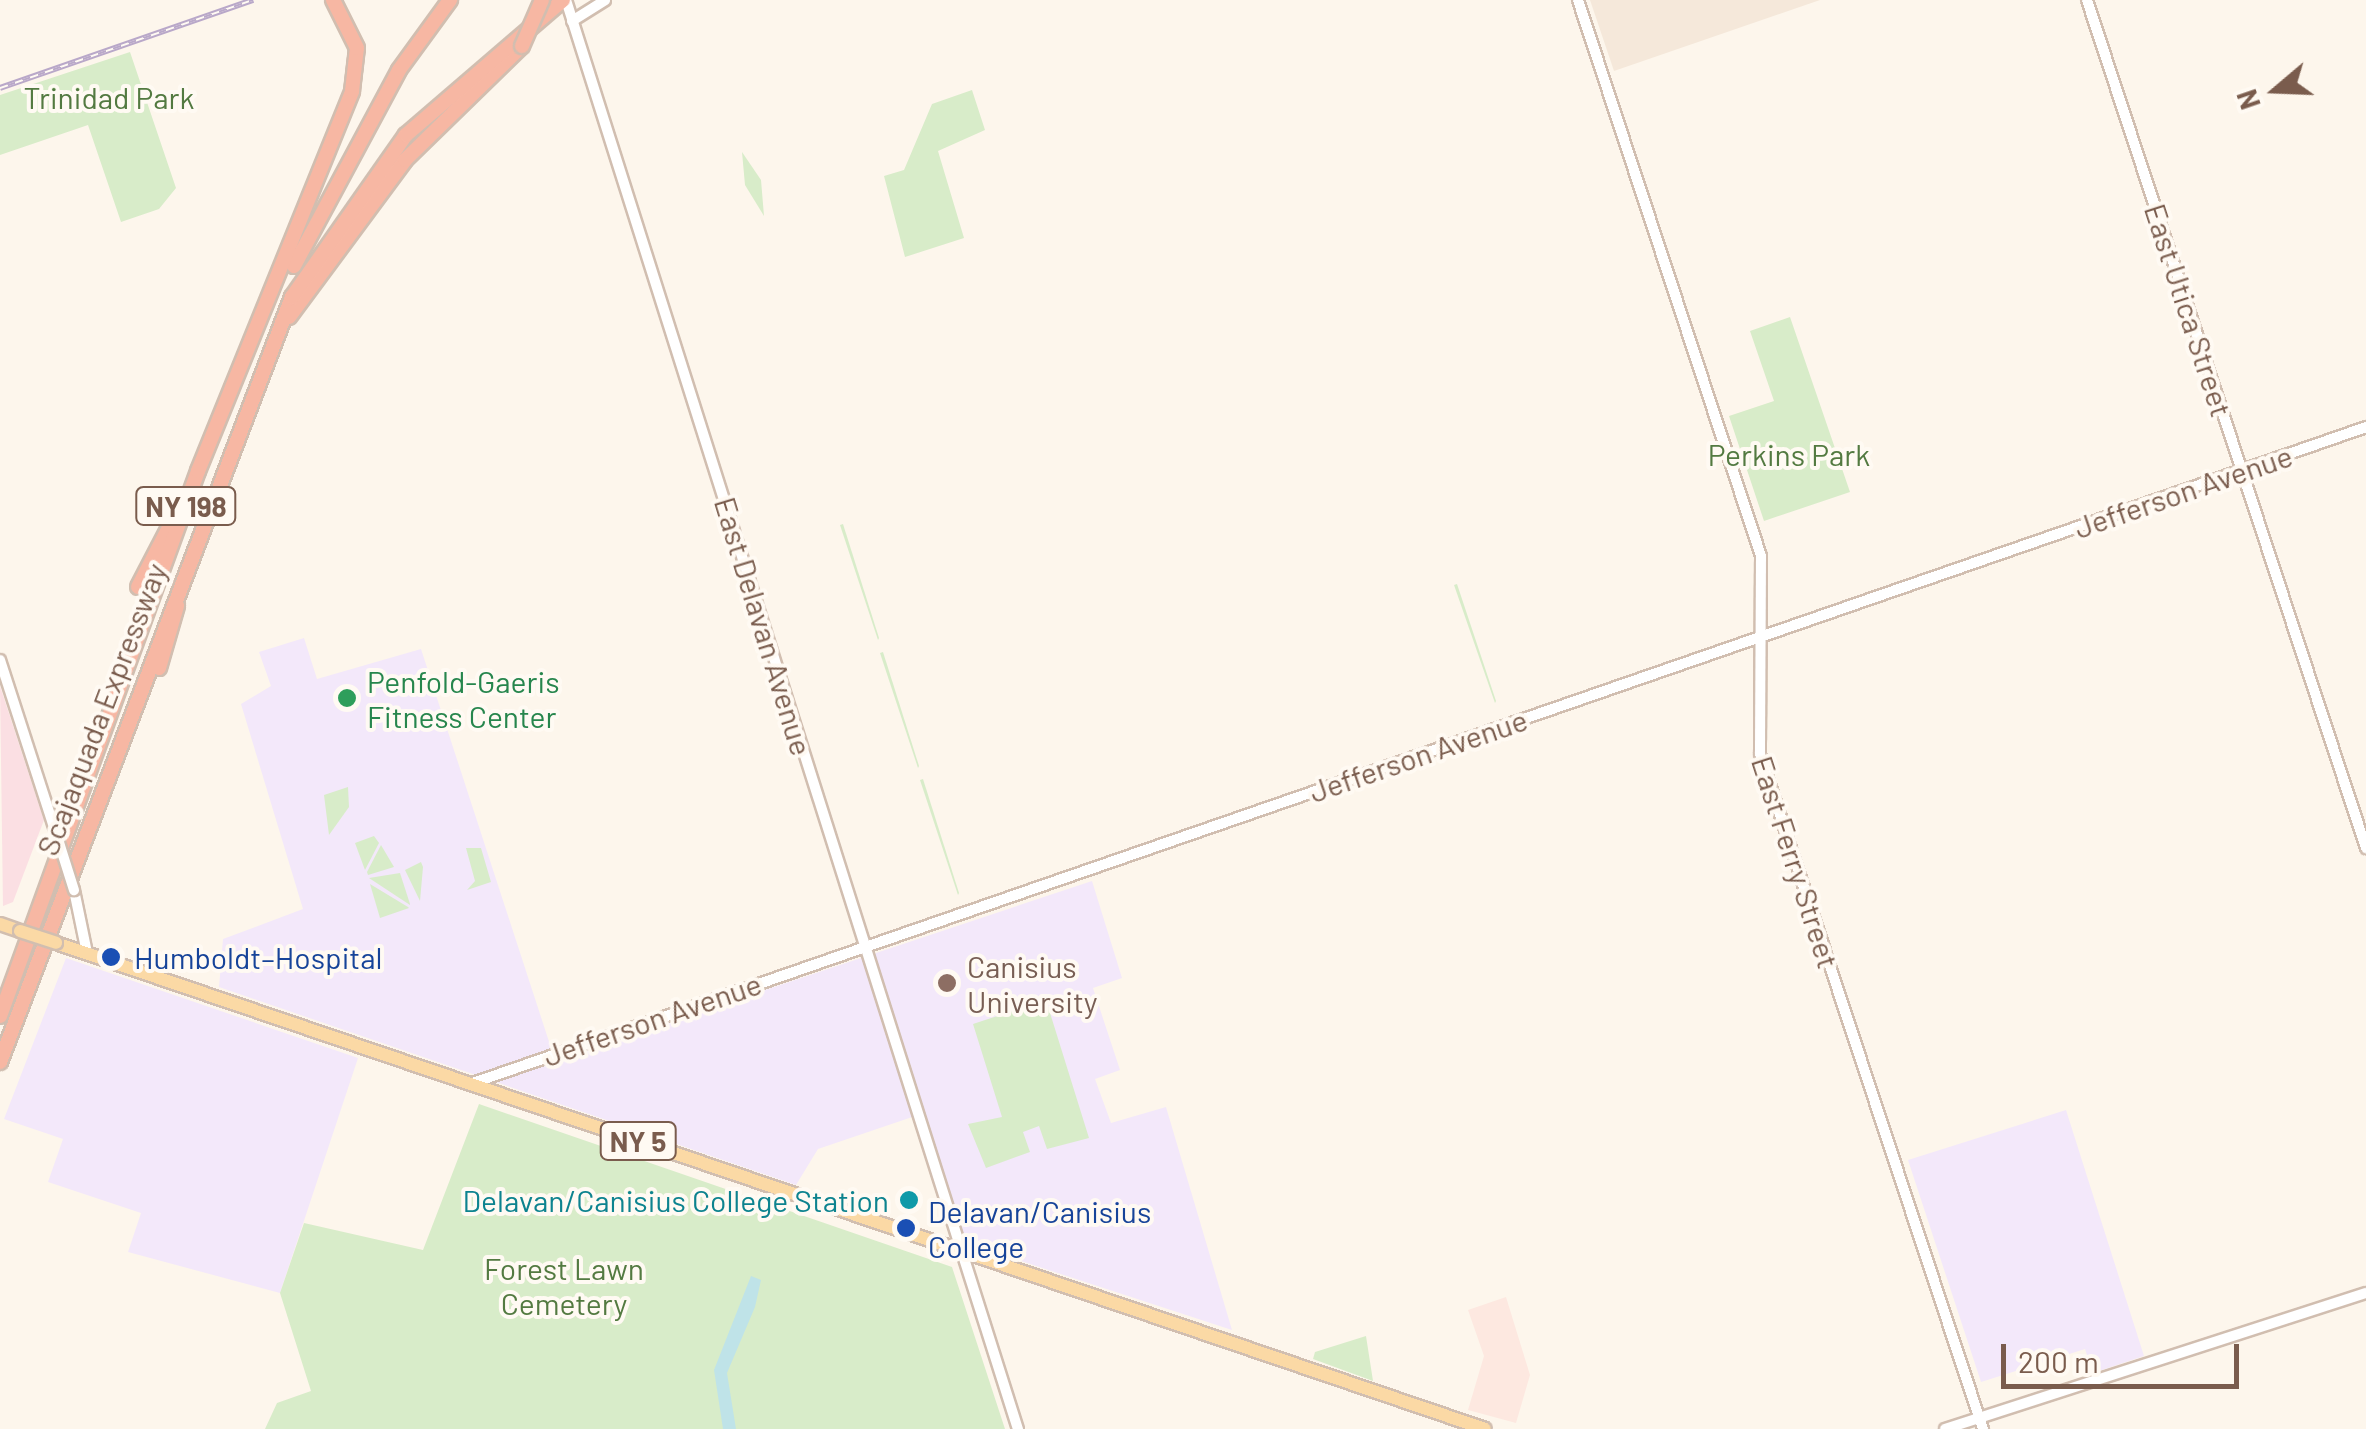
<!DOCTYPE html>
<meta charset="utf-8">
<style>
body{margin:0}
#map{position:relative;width:2366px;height:1429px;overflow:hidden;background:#fdf6ec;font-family:Barlow,sans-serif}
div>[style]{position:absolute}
.residential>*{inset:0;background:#f5e8da}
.commercial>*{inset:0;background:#fde8e0}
.education>*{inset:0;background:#f3e8fa}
.medical>*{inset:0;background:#fbdfe3}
.green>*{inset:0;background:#d8ecc9}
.water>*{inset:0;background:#bfe3e8}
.roads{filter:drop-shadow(2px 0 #d1beb0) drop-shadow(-2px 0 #d1beb0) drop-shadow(0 2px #d1beb0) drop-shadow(0 -2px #d1beb0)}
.minor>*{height:10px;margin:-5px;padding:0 5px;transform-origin:5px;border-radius:5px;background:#fff}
.major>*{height:12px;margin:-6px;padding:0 6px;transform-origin:6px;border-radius:6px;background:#fbd9a5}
.highway>*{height:14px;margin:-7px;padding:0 7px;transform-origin:7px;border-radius:7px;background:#f7b7a3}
.rail>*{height:6px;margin-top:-3px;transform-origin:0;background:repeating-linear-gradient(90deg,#fffaf3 0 8px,#b9a8c9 0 16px);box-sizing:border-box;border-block:2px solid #b9a8c9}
.bridges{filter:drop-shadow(2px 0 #d1beb0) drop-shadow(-2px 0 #d1beb0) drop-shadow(0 2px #d1beb0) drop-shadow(0 -2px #d1beb0)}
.minor-bridge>*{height:10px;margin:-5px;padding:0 5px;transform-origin:5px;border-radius:5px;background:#fff}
.major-bridge>*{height:12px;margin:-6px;padding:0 6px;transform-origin:6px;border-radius:6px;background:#fbd9a5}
.highway-bridge>*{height:14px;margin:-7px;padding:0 7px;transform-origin:7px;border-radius:7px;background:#f7b7a3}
.dots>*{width:28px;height:28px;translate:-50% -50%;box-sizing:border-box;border:5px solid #fffaf3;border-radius:50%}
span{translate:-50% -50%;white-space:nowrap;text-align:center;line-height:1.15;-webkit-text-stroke:8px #fffaf3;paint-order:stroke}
.shield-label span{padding:2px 8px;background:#fffaf3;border:2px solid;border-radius:8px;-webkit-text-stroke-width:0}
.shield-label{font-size:28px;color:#7a5c4d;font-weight:700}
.park-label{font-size:30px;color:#537a41}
.street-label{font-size:30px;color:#7a5c4d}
.leisure-label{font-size:30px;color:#27864d}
.left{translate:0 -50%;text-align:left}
.transit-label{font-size:30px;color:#164399}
.education-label{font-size:30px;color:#785e54}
.culture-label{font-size:30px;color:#0d838f}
.right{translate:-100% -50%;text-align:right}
.north{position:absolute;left:2226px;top:40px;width:100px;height:100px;-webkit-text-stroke:8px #fffaf3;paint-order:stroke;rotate:251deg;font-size:28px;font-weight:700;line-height:40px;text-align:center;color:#7a5c4d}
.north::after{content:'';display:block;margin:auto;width:35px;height:45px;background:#7a5c4d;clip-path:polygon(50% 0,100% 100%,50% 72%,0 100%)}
.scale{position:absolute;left:2001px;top:1344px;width:238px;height:45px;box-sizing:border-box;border:5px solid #7a5c4d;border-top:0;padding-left:12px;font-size:30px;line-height:35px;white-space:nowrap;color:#7a5c4d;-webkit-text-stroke:8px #fffaf3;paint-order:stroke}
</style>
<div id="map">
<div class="residential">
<i style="clip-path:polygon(1590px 0,1820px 0,1614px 71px)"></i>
</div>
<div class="commercial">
<i style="clip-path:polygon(1506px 1297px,1530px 1375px,1516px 1423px,1468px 1410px,1484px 1356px,1468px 1310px)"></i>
</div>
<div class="education">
<i style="clip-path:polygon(304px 638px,317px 679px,421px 649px,555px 1060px,1092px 881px,1122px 978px,1093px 988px,1120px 1070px,1095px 1079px,1111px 1123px,1166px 1107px,1232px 1330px,966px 1243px,924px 1113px,818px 1149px,796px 1185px,219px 987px,223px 939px,303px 909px,241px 704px,271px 686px,259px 652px)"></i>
<i style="clip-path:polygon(66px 958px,358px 1058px,280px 1293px,128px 1252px,141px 1213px,48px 1182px,63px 1139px,4px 1119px)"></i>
<i style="clip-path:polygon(2066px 1110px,2144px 1356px,2093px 1373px,2085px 1349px,1981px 1382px,1908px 1160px)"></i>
</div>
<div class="medical">
<i style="clip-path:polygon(0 686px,44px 820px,13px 902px,3px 906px)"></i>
</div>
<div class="green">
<i style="clip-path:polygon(130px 52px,176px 188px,159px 209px,121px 222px,88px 125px,0 155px,0 95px)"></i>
<i style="clip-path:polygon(972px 90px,985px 130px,938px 151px,964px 238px,905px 257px,884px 176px,904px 170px,932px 104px)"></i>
<i style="clip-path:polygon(742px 152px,761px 180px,764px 216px,745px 185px)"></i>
<i style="clip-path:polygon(1790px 317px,1850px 492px,1764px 521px,1729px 416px,1774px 401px,1750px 331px)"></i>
<i style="clip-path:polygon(843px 524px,879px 638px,878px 640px,840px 525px)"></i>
<i style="clip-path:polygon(1457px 584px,1496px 701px,1495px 703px,1454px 585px)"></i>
<i style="clip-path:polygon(883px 652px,919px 766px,918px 768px,880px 653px)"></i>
<i style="clip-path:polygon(923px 779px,959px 893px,958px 895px,920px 780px)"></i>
<i style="clip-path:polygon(348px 787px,349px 807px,329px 835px,324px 795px)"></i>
<i style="clip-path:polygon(374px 836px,379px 843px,365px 870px,355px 843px)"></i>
<i style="clip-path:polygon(381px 845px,394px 867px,368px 875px,367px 872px)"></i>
<i style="clip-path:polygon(466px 848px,481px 848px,491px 882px,467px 890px,475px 881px)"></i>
<i style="clip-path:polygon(421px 862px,423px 867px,420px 901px,405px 870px)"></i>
<i style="clip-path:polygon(400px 873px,410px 904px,410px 905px,369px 878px)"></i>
<i style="clip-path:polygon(370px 884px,408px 907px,409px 908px,380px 918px)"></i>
<i style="clip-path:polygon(1046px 1000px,1089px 1138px,1047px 1149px,1039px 1126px,1023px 1132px,1030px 1152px,986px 1168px,968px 1124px,1002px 1117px,973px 1024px)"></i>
<i style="clip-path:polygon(479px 1104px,952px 1267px,1005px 1429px,265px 1429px,277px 1403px,311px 1391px,280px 1293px,304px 1223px,423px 1250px)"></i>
<i style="clip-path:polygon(1366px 1336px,1373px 1381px,1313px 1359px,1315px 1352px)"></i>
</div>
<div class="water">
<i style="clip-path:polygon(751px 1276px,761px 1280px,755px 1307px,727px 1373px,736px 1429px,723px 1429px,714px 1370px)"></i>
</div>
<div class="roads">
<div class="minor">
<i style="left:566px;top:0;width:1499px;rotate:72.45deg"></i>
<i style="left:1578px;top:0;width:585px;rotate:71.78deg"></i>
<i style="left:1761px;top:556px;width:198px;rotate:90.3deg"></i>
<i style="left:1760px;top:754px;width:711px;rotate:71.72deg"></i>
<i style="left:2087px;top:0;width:893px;rotate:71.79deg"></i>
<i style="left:572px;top:21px;width:39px;rotate:-32deg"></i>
<i style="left:0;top:660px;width:182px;rotate:72.1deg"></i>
<i style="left:74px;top:890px;width:64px;rotate:78.3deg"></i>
<i style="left:470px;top:1084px;width:2007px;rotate:-19.11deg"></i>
<i style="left:1945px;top:1429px;width:442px;rotate:-17.9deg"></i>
</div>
<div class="major">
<i style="left:0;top:924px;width:21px;rotate:19deg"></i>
<i style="left:56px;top:943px;width:1509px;rotate:18.78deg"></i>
</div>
<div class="highway">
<i style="left:294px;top:266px;width:222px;rotate:-61.8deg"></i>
<i style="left:399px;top:70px;width:87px;rotate:-53.9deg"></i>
<i style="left:289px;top:317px;width:195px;rotate:-53.5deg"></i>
<i style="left:405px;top:160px;width:163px;rotate:-44.3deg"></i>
<i style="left:138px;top:587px;width:80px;rotate:-62.5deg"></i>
<i style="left:159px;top:668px;width:65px;rotate:-73.8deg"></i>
<i style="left:0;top:1016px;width:580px;rotate:-70.03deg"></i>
<i style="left:198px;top:471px;width:410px;rotate:-67.9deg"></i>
<i style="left:352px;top:91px;width:43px;rotate:-83.4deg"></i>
<i style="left:357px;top:48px;width:54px;rotate:-116.6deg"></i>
<i style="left:0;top:1062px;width:819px;rotate:-69.11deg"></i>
<i style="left:292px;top:297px;width:198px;rotate:-54.9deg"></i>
<i style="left:406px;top:135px;width:207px;rotate:-40.7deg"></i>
</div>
</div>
<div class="rail">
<i style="left:0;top:88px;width:268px;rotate:-19.2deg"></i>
</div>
<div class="bridges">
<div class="minor-bridge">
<i style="left:56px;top:833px;width:60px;rotate:72.5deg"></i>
</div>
<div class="major-bridge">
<i style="left:20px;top:931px;width:38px;rotate:18deg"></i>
</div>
<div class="highway-bridge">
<i style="left:522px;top:46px;width:50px;rotate:-66.5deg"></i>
</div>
</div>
<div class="dots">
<i style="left:347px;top:698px;background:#2e9e5b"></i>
<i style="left:111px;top:957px;background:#1a4fb4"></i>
<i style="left:947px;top:983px;background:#8d6e63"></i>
<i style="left:909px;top:1200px;background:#0f9aa8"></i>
<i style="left:906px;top:1228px;background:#1a4fb4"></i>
</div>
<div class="shield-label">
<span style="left:186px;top:506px">NY 198</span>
<span style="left:638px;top:1141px">NY 5</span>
</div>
<div class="park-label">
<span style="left:109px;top:97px">Trinidad Park</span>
<span style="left:1789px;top:454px">Perkins Park</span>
<span style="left:564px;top:1285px">Forest Lawn<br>Cemetery</span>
</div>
<div class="street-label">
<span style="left:2189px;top:310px;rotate:72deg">East Utica Street</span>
<span style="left:2183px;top:491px;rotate:-19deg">Jefferson Avenue</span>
<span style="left:764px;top:626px;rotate:73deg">East Delavan Avenue</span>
<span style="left:101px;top:709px;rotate:-69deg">Scajaquada Expressway</span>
<span style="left:1418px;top:755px;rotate:-19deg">Jefferson Avenue</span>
<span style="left:1796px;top:862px;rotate:72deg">East Ferry Street</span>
<span style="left:652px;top:1019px;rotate:-19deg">Jefferson Avenue</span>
</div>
<div class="leisure-label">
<span class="left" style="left:367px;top:698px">Penfold-Gaeris<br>Fitness Center</span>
</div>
<div class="transit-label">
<span class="left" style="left:134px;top:957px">Humboldt–Hospital</span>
<span class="left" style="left:928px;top:1228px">Delavan/Canisius<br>College</span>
</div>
<div class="education-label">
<span class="left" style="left:967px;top:983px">Canisius<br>University</span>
</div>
<div class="culture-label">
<span class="right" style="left:889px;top:1200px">Delavan/Canisius College Station</span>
</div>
<div class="north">N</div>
<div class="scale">200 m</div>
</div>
